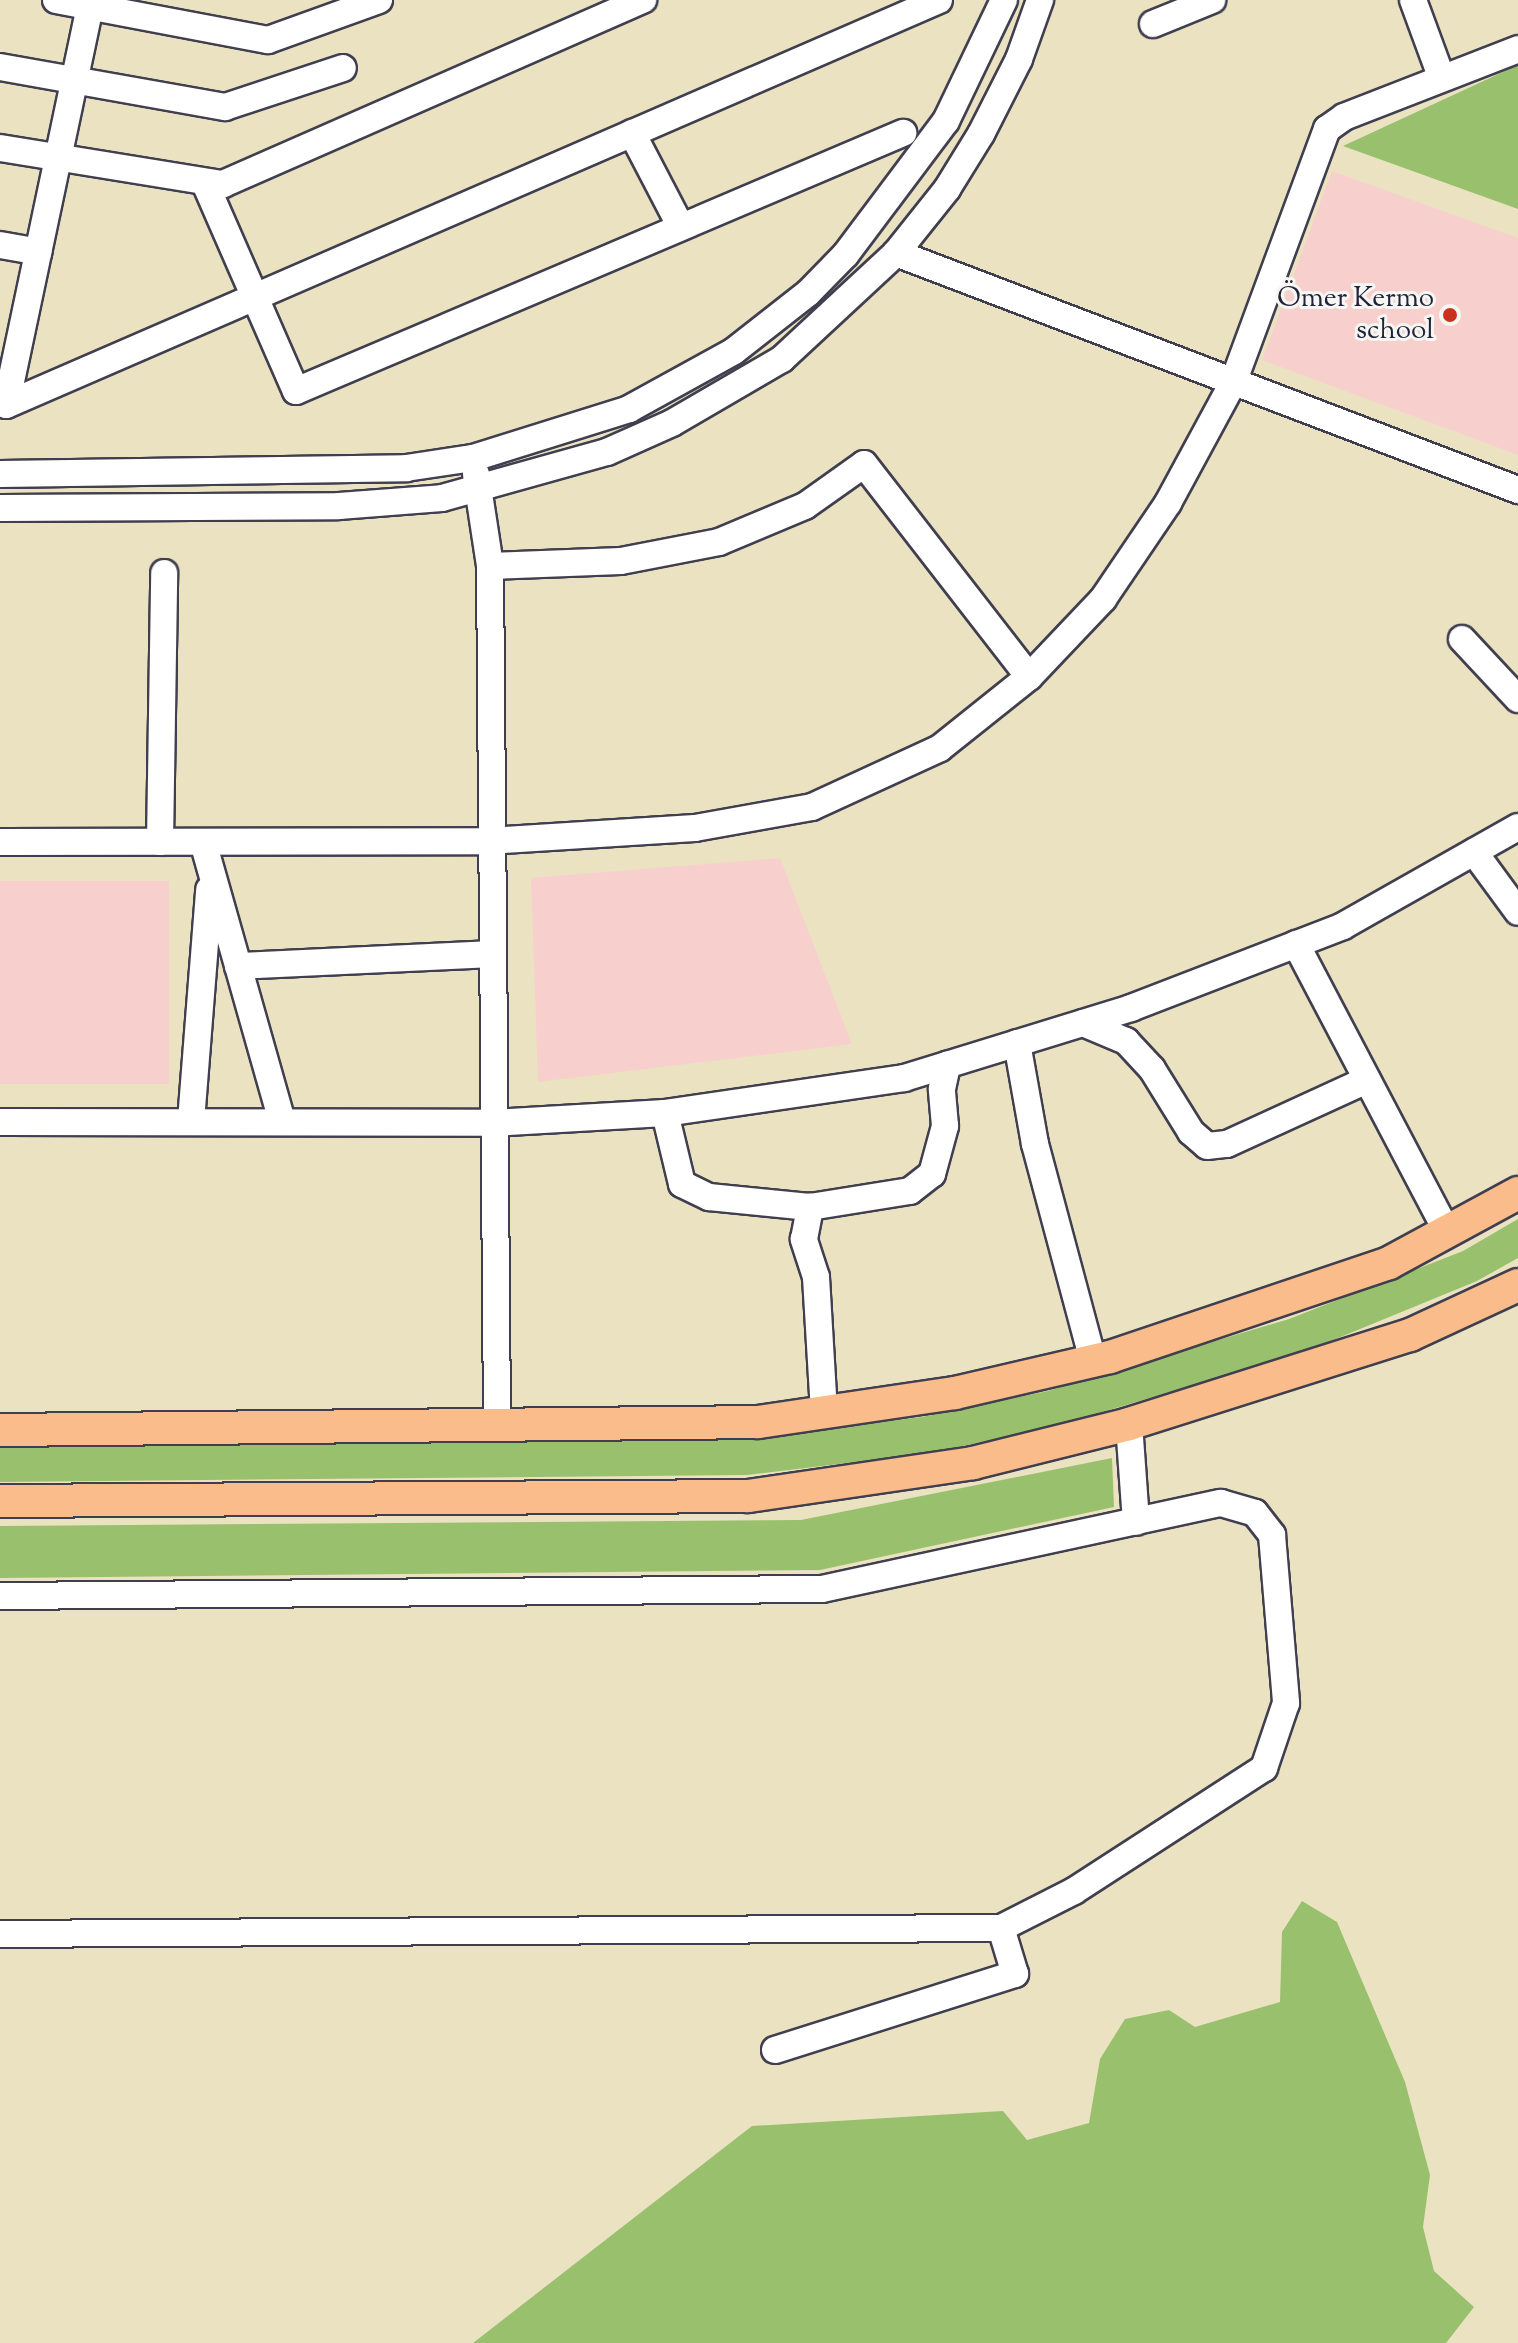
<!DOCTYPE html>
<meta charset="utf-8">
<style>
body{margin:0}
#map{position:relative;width:1518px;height:2343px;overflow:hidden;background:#ebe2c2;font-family:"Sorts Mill Goudy",serif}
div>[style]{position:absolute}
.built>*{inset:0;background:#f7d0cd;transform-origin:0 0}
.green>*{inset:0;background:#99c16d}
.roads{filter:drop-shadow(2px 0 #403f4f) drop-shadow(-2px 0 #403f4f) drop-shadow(0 2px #403f4f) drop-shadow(0 -2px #403f4f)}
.minor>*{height:26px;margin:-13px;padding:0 13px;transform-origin:13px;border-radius:13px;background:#fff}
.major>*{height:32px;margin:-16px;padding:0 16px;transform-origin:16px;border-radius:16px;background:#f9bc8a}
.dots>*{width:22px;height:22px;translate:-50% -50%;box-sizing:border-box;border:4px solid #f6f6f2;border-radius:50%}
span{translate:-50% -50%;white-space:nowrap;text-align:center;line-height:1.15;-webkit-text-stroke:6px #f6f6f2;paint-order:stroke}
.poi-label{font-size:28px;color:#22223b}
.right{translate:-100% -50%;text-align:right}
</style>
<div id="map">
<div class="built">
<i style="clip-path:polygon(1332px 171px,1518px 238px,1518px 455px,1262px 360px)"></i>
<i style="clip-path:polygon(780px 858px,852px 1044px,538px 1082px,531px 878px)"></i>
<i style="left:0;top:881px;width:169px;height:203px"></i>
</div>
<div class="green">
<i style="clip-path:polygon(1518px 65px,1518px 209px,1343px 146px)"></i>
<i style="clip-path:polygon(1518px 1219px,1518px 1258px,1477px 1281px,1304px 1352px,1052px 1427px,930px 1453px,747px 1475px,0 1482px,0 1445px,746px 1439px,922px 1417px,1048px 1391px,1289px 1319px,1463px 1251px)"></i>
<i style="clip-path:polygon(1112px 1458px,1114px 1507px,820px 1570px,0 1578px,0 1526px,801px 1520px)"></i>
<i style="clip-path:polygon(1302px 1901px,1337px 1922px,1405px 2082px,1430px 2175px,1423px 2227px,1434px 2271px,1474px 2307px,1446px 2343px,473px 2343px,752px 2126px,1003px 2111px,1027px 2140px,1089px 2123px,1100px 2059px,1125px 2019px,1169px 2010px,1195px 2027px,1280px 2002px,1282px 1932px)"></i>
</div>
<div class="roads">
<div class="minor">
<i style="left:56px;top:0;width:216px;rotate:10.7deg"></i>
<i style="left:268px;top:40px;width:118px;rotate:-19.8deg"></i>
<i style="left:1413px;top:0;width:81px;rotate:69.8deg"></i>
<i style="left:1153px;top:24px;width:64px;rotate:-22.1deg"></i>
<i style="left:0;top:67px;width:229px;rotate:10.1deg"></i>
<i style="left:225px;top:107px;width:124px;rotate:-18.3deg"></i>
<i style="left:632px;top:133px;width:106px;rotate:62.5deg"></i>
<i style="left:0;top:148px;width:226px;rotate:9.2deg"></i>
<i style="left:223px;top:184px;width:459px;rotate:-23.7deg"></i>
<i style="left:205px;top:183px;width:227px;rotate:66.4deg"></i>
<i style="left:296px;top:391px;width:660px;rotate:-23.03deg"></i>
<i style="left:0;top:245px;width:39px;rotate:10deg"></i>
<i style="left:896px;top:253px;width:666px;rotate:20.86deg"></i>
<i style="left:6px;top:405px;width:1017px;rotate:-23.46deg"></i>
<i style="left:6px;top:405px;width:414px;rotate:-78.1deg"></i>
<i style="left:0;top:474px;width:406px;rotate:-0.8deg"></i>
<i style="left:406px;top:468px;width:68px;rotate:-8.5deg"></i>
<i style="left:473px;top:458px;width:164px;rotate:-17.4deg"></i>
<i style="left:629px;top:409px;width:120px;rotate:-28.9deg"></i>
<i style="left:734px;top:351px;width:94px;rotate:-38.1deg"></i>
<i style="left:808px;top:293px;width:54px;rotate:-45.7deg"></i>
<i style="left:846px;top:254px;width:166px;rotate:-53.1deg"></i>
<i style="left:946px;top:121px;width:134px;rotate:-64.4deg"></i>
<i style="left:476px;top:474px;width:93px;rotate:81.3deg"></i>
<i style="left:490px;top:566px;width:859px;rotate:89.53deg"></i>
<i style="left:0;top:508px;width:339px;rotate:-0.3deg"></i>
<i style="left:339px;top:506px;width:103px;rotate:-4.4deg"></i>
<i style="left:442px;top:498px;width:171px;rotate:-15.6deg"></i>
<i style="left:607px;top:452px;width:71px;rotate:-24deg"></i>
<i style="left:672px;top:423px;width:127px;rotate:-30.2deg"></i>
<i style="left:782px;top:359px;width:156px;rotate:-42.9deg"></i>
<i style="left:896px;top:253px;width:82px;rotate:-51.4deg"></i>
<i style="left:947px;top:189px;width:65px;rotate:-58.3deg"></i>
<i style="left:981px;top:134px;width:84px;rotate:-63.1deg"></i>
<i style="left:1019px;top:59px;width:63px;rotate:-70.4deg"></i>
<i style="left:490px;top:566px;width:131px;rotate:-2.2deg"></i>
<i style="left:621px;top:561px;width:100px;rotate:-11deg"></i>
<i style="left:719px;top:542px;width:93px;rotate:-22.7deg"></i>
<i style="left:805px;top:506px;width:72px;rotate:-35.4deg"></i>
<i style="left:864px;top:464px;width:269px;rotate:52.2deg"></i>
<i style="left:1462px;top:639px;width:82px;rotate:47deg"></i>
<i style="left:0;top:842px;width:489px;rotate:-0.1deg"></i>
<i style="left:489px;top:841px;width:206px;rotate:-3.6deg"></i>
<i style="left:695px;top:828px;width:119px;rotate:-10.2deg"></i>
<i style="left:812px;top:807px;width:141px;rotate:-24.7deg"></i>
<i style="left:940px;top:748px;width:114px;rotate:-38.6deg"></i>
<i style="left:1029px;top:677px;width:108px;rotate:-46.5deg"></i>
<i style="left:1103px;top:599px;width:116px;rotate:-55.9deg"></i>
<i style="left:1168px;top:503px;width:136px;rotate:-61.6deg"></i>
<i style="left:1233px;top:383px;width:271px;rotate:-69.7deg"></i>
<i style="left:1327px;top:129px;width:21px;rotate:-35deg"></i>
<i style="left:1344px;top:117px;width:187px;rotate:-21.3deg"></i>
<i style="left:160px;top:842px;width:269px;rotate:-89.1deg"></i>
<i style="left:203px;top:842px;width:290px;rotate:74.2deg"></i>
<i style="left:1474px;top:852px;width:74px;rotate:53.7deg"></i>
<i style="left:1296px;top:944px;width:325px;rotate:62.3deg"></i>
<i style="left:238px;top:966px;width:253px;rotate:-2.7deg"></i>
<i style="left:1083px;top:1023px;width:47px;rotate:22.7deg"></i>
<i style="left:1126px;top:1041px;width:38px;rotate:47deg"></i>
<i style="left:1152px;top:1069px;width:74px;rotate:58.2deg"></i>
<i style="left:1191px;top:1132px;width:21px;rotate:41deg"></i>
<i style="left:1207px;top:1146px;width:20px;rotate:-6deg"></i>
<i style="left:1227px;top:1144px;width:154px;rotate:-24.6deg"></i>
<i style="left:1017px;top:1043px;width:103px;rotate:79.9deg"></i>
<i style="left:1035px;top:1144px;width:225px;rotate:75deg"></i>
<i style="left:665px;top:1113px;width:73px;rotate:76.5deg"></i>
<i style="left:682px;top:1184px;width:30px;rotate:26deg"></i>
<i style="left:709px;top:1197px;width:101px;rotate:5.7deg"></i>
<i style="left:191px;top:1121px;width:232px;rotate:-85.5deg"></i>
<i style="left:0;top:1122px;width:493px;rotate:0.1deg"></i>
<i style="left:493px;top:1123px;width:172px;rotate:-3.3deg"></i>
<i style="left:665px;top:1113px;width:242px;rotate:-8.3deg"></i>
<i style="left:904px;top:1078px;width:238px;rotate:-17.1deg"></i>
<i style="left:1131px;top:1008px;width:227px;rotate:-21.1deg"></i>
<i style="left:1343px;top:926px;width:201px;rotate:-29.5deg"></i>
<i style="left:824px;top:1412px;width:135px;rotate:-93.4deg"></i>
<i style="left:816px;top:1277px;width:40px;rotate:-108deg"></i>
<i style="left:804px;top:1239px;width:33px;rotate:-79deg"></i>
<i style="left:810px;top:1207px;width:101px;rotate:-9.1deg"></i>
<i style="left:910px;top:1191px;width:28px;rotate:-38deg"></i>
<i style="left:932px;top:1174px;width:50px;rotate:-74.8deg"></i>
<i style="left:945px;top:1126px;width:37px;rotate:-95deg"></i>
<i style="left:942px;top:1089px;width:25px;rotate:-78deg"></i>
<i style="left:1129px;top:1424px;width:98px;rotate:85.9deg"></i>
<i style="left:0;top:1596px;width:822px;rotate:-0.49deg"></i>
<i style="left:822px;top:1589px;width:408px;rotate:-12.2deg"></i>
<i style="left:1221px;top:1503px;width:35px;rotate:16deg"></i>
<i style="left:1255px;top:1513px;width:28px;rotate:52deg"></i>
<i style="left:1272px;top:1535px;width:169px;rotate:85.2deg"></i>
<i style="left:1286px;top:1703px;width:69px;rotate:108.7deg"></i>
<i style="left:1264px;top:1768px;width:226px;rotate:147.1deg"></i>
<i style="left:1074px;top:1891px;width:82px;rotate:153.1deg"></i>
<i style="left:1001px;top:1928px;width:1001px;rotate:179.66deg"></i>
<i style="left:775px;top:2050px;width:252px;rotate:-17.6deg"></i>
<i style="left:1015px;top:1974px;width:48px;rotate:-106.9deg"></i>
</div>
<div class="major">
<i style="left:0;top:1430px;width:758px;rotate:-0.6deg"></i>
<i style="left:758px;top:1422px;width:199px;rotate:-8.4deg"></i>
<i style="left:955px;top:1393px;width:159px;rotate:-13.1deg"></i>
<i style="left:1110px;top:1357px;width:294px;rotate:-18.6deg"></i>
<i style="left:1389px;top:1263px;width:147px;rotate:-28.5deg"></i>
<i style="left:0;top:1501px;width:748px;rotate:-0.38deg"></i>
<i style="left:748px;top:1496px;width:227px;rotate:-8.3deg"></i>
<i style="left:973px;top:1463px;width:161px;rotate:-14deg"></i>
<i style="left:1129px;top:1424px;width:295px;rotate:-17.6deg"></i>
<i style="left:1410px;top:1335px;width:119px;rotate:-24.8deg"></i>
</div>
</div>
<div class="dots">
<i style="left:1450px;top:315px;background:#c8321e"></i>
</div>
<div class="poi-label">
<span class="right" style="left:1434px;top:315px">Ömer Kermo<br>school</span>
</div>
</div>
